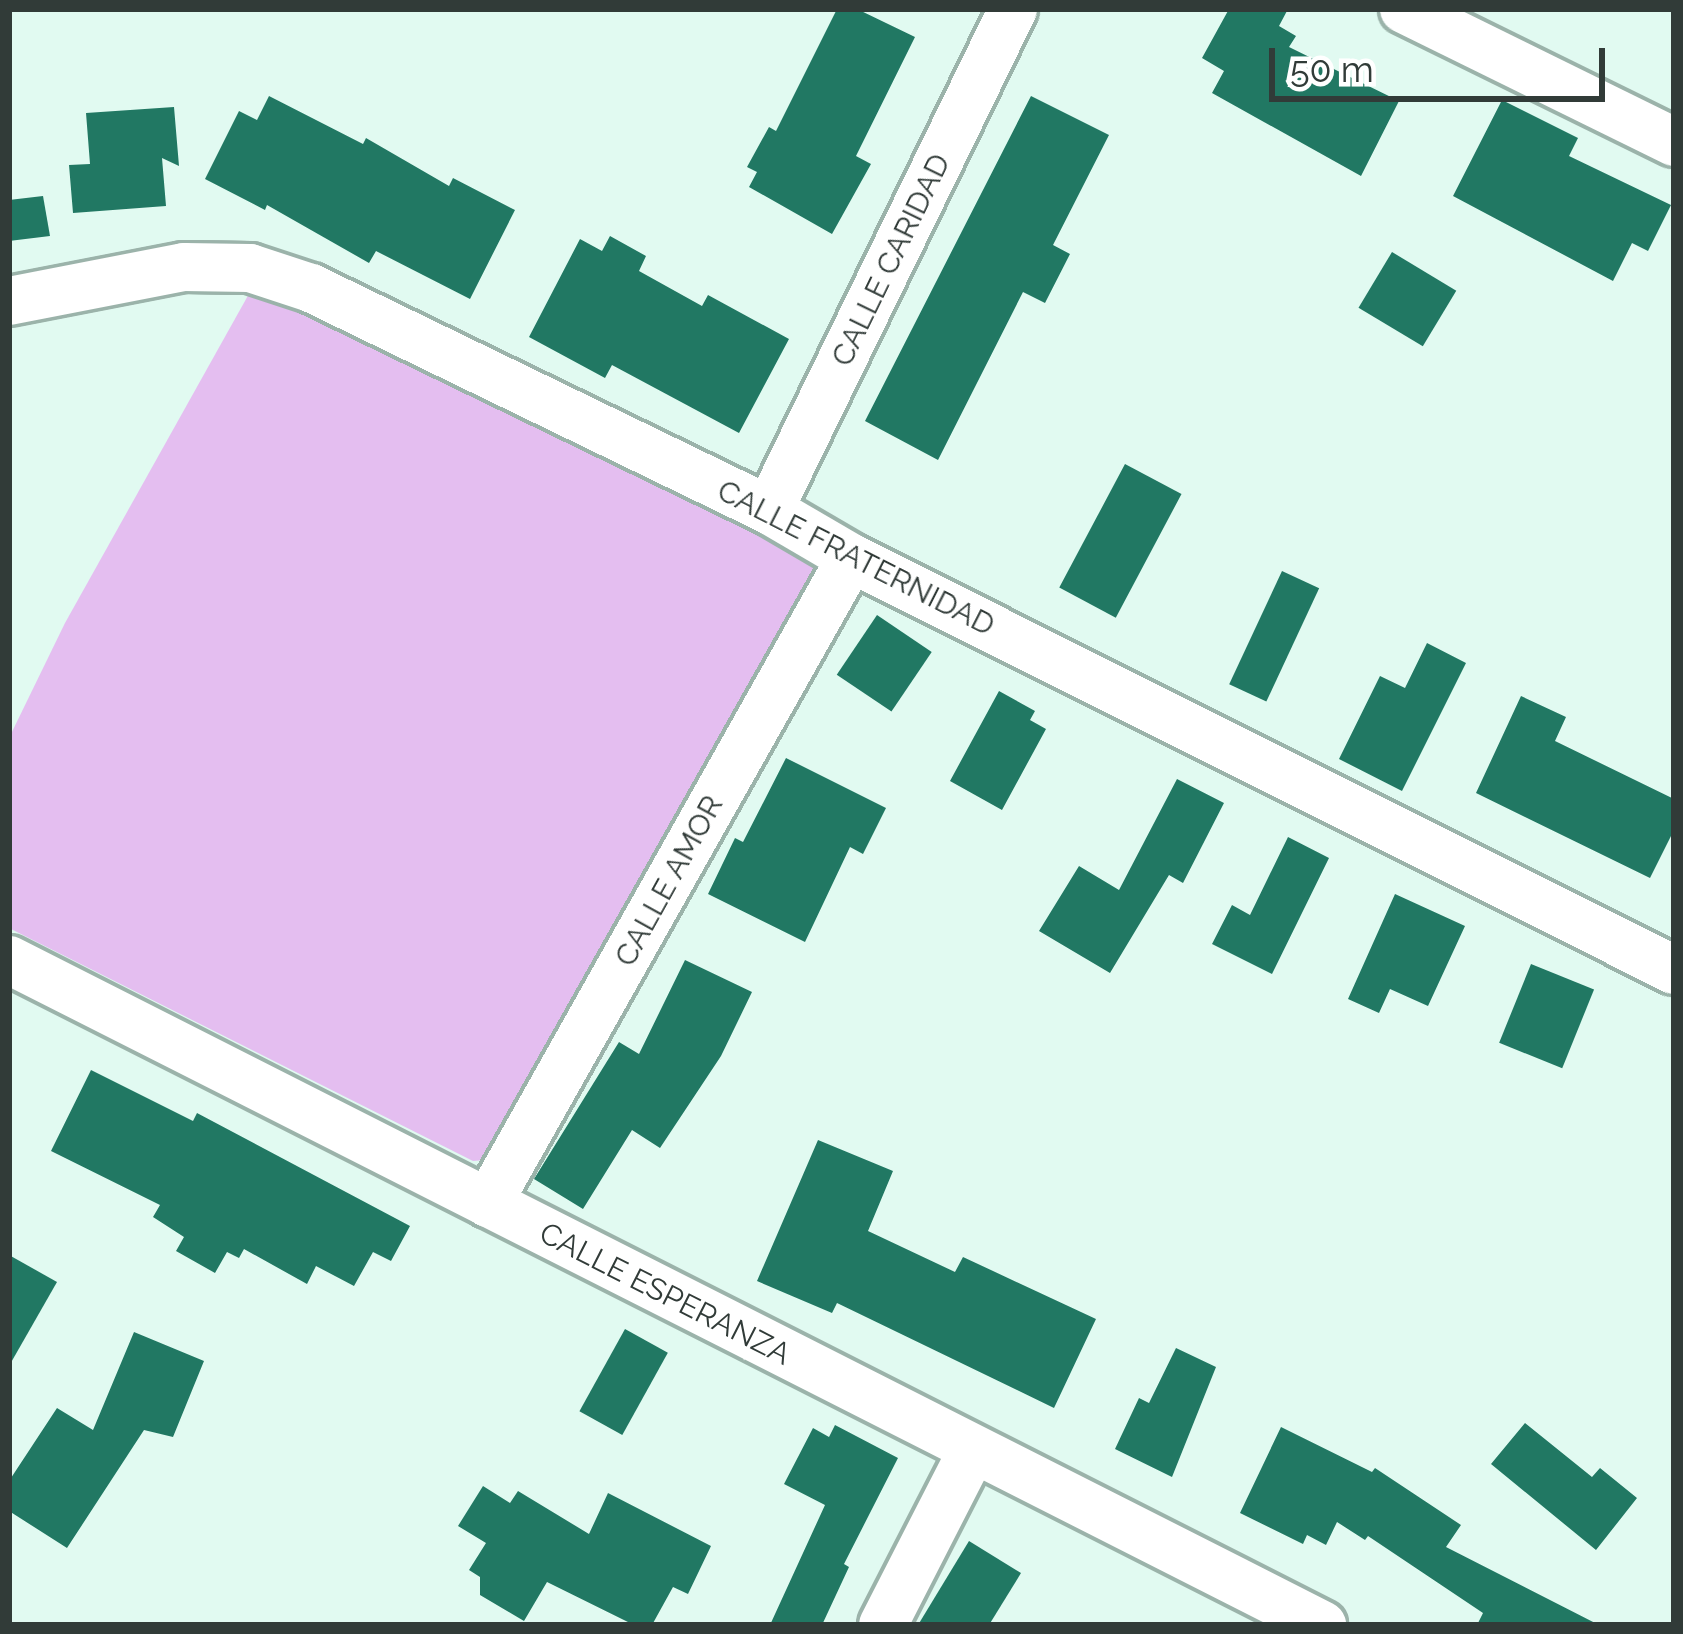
<!DOCTYPE html>
<style>
body{margin:0}
#map{position:relative;width:1683px;height:1634px;overflow:hidden;background:#e1faf1;font-family:Raleway,sans-serif}
div>[style]{position:absolute}
.green>*{inset:0;background:#e4bef0}
.building>*{inset:0;background:#217863;transform-origin:0 0}
.roads{filter:drop-shadow(3px 0 #9bb3aa) drop-shadow(-3px 0 #9bb3aa) drop-shadow(0 3px #9bb3aa) drop-shadow(0 -3px #9bb3aa)}
.minor>*{height:48px;margin:-24px;padding:0 24px;transform-origin:24px;border-radius:24px;background:#fff}
span{translate:-50% -50%;white-space:nowrap;text-align:center;line-height:1.15;-webkit-text-stroke:12px #fff;paint-order:stroke}
.street-label{font-size:30px;color:#313b38}
.frame{position:absolute;inset:0;border:12px solid #313b38;pointer-events:none}
.scale{position:absolute;left:1269px;top:48px;width:336px;height:54px;box-sizing:border-box;border:6px solid #313b38;border-top:0;padding-left:15px;font-size:36px;line-height:42px;white-space:nowrap;color:#313b38;-webkit-text-stroke:9px #fff;paint-order:stroke}
</style>
<div id="map">
<div class="green">
<i style="clip-path:polygon(266px 288px,805px 540px,821px 568px,495px 1153px,484px 1160px,473px 1161px,9px 928px,9px 738px,65px 623px,250px 292px)"></i>
</div>
<div class="building">
<i style="clip-path:polygon(837px 9px,857px 9px,915px 37px,856px 156px,871px 164px,832px 234px,749px 187px,757px 172px,747px 167px,769px 127px,776px 131px)"></i>
<i style="clip-path:polygon(1229px 9px,1288px 9px,1279px 26px,1296px 36px,1289px 47px,1399px 101px,1361px 176px,1212px 93px,1224px 71px,1202px 58px)"></i>
<i style="clip-path:polygon(269px 96px,363px 144px,366px 138px,449px 186px,453px 178px,515px 210px,470px 299px,376px 251px,369px 263px,267px 205px,265px 210px,205px 179px,239px 111px,257px 120px)"></i>
<i style="clip-path:polygon(1031px 96px,1109px 135px,1053px 245px,1070px 254px,1045px 303px,1023px 292px,938px 460px,865px 421px)"></i>
<i style="clip-path:polygon(1502px 100px,1578px 138px,1569px 156px,1671px 205px,1648px 251px,1632px 243px,1613px 281px,1453px 196px)"></i>
<i style="clip-path:polygon(174px 107px,179px 166px,162px 158px,166px 206px,73px 213px,69px 165px,90px 164px,86px 113px)"></i>
<i style="clip-path:polygon(43px 196px,50px 236px,9px 241px,9px 200px)"></i>
<i style="clip-path:polygon(610px 236px,646px 256px,639px 271px,702px 306px,708px 295px,789px 339px,739px 433px,612px 365px,605px 378px,529px 337px,580px 239px,602px 251px)"></i>
<i style="left:1392px;top:252px;width:75px;height:65px;rotate:31deg"></i>
<i style="left:1125px;top:464px;width:64px;height:140px;rotate:28deg"></i>
<i style="left:1282px;top:571px;width:41px;height:125px;rotate:25deg"></i>
<i style="left:877px;top:615px;width:66px;height:72px;rotate:34deg"></i>
<i style="clip-path:polygon(1427px 643px,1466px 663px,1402px 791px,1339px 759px,1380px 676px,1405px 688px)"></i>
<i style="clip-path:polygon(999px 691px,1035px 711px,1030px 720px,1046px 729px,1002px 810px,950px 781px)"></i>
<i style="clip-path:polygon(1521px 696px,1566px 717px,1555px 741px,1674px 799px,1674px 830px,1650px 878px,1476px 793px)"></i>
<i style="clip-path:polygon(786px 758px,886px 808px,863px 854px,850px 847px,805px 942px,708px 894px,735px 838px,743px 842px)"></i>
<i style="clip-path:polygon(1177px 779px,1224px 803px,1183px 883px,1169px 875px,1110px 973px,1039px 931px,1079px 866px,1119px 890px)"></i>
<i style="clip-path:polygon(1288px 837px,1329px 858px,1272px 974px,1212px 944px,1232px 905px,1250px 915px)"></i>
<i style="clip-path:polygon(1395px 894px,1465px 926px,1428px 1006px,1390px 989px,1379px 1013px,1348px 999px)"></i>
<i style="clip-path:polygon(685px 960px,752px 992px,721px 1056px,660px 1148px,632px 1130px,583px 1209px,534px 1179px,619px 1042px,639px 1054px)"></i>
<i style="left:1531px;top:964px;width:68px;height:85px;rotate:22deg"></i>
<i style="clip-path:polygon(91px 1070px,193px 1121px,197px 1113px,410px 1226px,391px 1261px,373px 1252px,354px 1286px,316px 1266px,307px 1284px,244px 1249px,239px 1258px,227px 1252px,215px 1273px,176px 1251px,184px 1237px,153px 1217px,160px 1205px,51px 1151px)"></i>
<i style="clip-path:polygon(818px 1140px,893px 1171px,868px 1231px,955px 1272px,963px 1257px,1096px 1319px,1054px 1408px,837px 1303px,832px 1313px,757px 1281px)"></i>
<i style="clip-path:polygon(9px 1255px,57px 1282px,9px 1366px)"></i>
<i style="left:625px;top:1329px;width:49px;height:94px;rotate:29deg"></i>
<i style="clip-path:polygon(134px 1332px,204px 1361px,173px 1437px,144px 1430px,67px 1548px,9px 1511px,9px 1481px,57px 1408px,93px 1430px)"></i>
<i style="clip-path:polygon(1176px 1348px,1216px 1367px,1172px 1477px,1115px 1449px,1139px 1398px,1149px 1403px)"></i>
<i style="clip-path:polygon(1525px 1423px,1592px 1477px,1600px 1468px,1637px 1498px,1596px 1550px,1491px 1464px)"></i>
<i style="clip-path:polygon(835px 1425px,898px 1458px,844px 1564px,849px 1567px,822px 1625px,770px 1625px,825px 1505px,784px 1484px,813px 1428px,829px 1437px)"></i>
<i style="clip-path:polygon(1281px 1427px,1372px 1472px,1375px 1468px,1461px 1525px,1446px 1547px,1599px 1625px,1477px 1625px,1483px 1613px,1368px 1536px,1365px 1540px,1337px 1522px,1326px 1545px,1307px 1535px,1303px 1544px,1240px 1513px)"></i>
<i style="clip-path:polygon(483px 1486px,510px 1503px,518px 1491px,589px 1534px,608px 1493px,711px 1546px,688px 1594px,673px 1587px,652px 1625px,634px 1625px,547px 1582px,524px 1621px,480px 1595px,480px 1577px,469px 1570px,486px 1543px,458px 1526px)"></i>
<i style="clip-path:polygon(969px 1541px,1021px 1573px,989px 1625px,918px 1625px)"></i>
</div>
<div class="roads">
<div class="minor">
<i style="left:1404px;top:9px;width:301px;rotate:26.2deg"></i>
<i style="left:9px;top:301px;width:178px;rotate:-11deg"></i>
<i style="left:184px;top:267px;width:66px;rotate:0.9deg"></i>
<i style="left:250px;top:268px;width:64px;rotate:18.2deg"></i>
<i style="left:311px;top:288px;width:509px;rotate:25.86deg"></i>
<i style="left:769px;top:510px;width:95px;rotate:30.3deg"></i>
<i style="left:851px;top:558px;width:920px;rotate:26.59deg"></i>
<i style="left:769px;top:510px;width:557px;rotate:-64.03deg"></i>
<i style="left:9px;top:960px;width:1472px;rotate:26.86deg"></i>
<i style="left:488px;top:1203px;width:740px;rotate:-60.63deg"></i>
<i style="left:883px;top:1625px;width:195px;rotate:-62.9deg"></i>
</div>
</div>
<div class="street-label">
<span style="left:891px;top:260px;rotate:-64deg">CALLE CARIDAD</span>
<span style="left:856px;top:558px;rotate:27deg">CALLE FRATERNIDAD</span>
<span style="left:669px;top:881px;rotate:-61deg">CALLE AMOR</span>
<span style="left:665px;top:1294px;rotate:27deg">CALLE ESPERANZA</span>
</div>
<div class="frame"></div>
<div class="scale">50 m</div>
</div>
